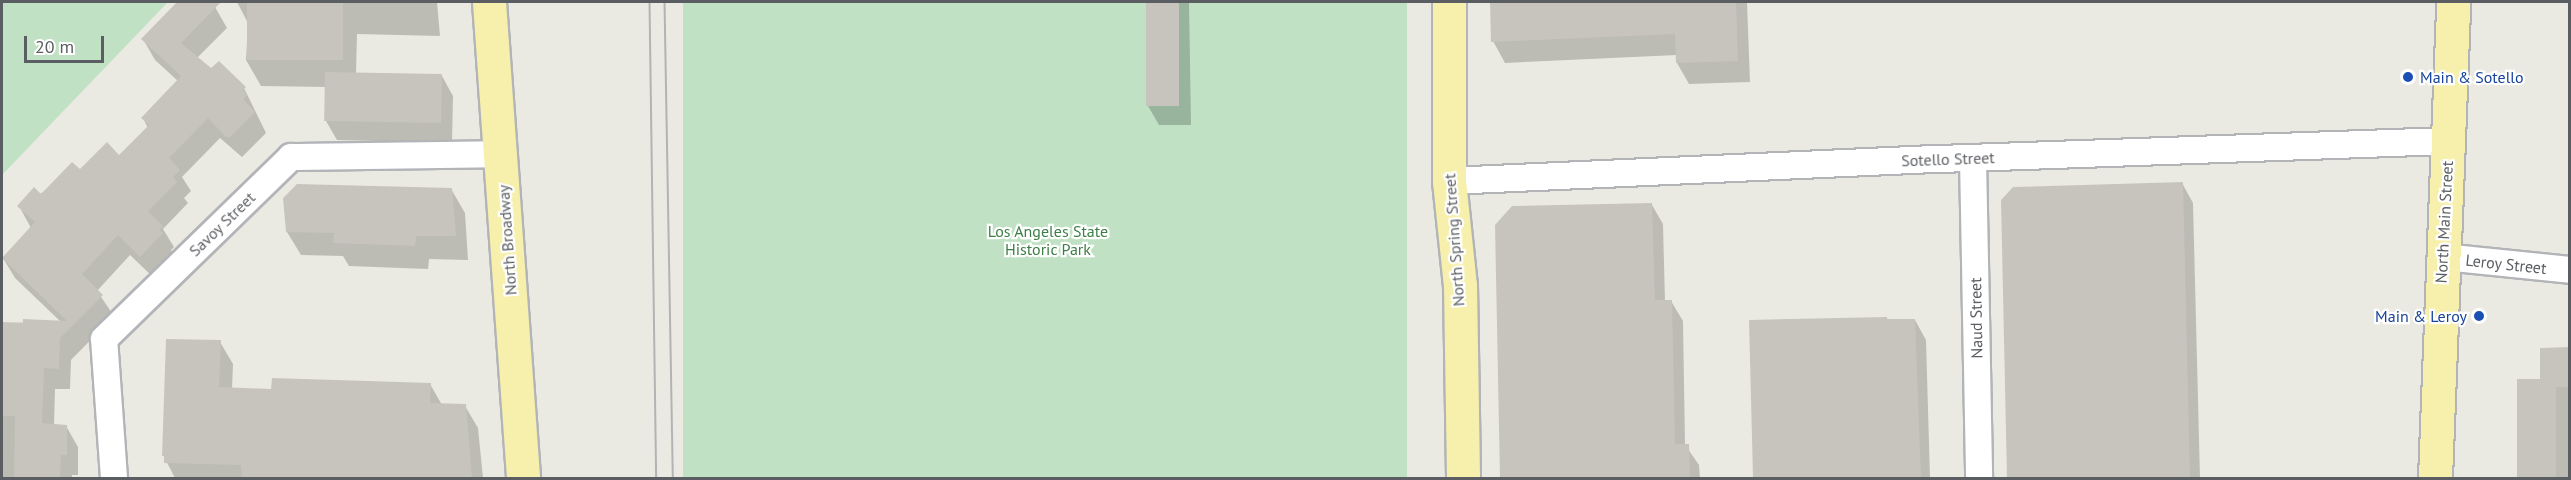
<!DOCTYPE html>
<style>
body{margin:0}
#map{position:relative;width:2571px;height:480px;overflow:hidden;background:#ebeae2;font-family:"PT Sans",sans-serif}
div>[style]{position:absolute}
.green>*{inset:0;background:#c0e1c3;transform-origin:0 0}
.shadow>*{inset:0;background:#0003}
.building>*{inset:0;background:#c7c4be;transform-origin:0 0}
.roads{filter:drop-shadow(2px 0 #b2b4b8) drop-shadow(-2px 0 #b2b4b8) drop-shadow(0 2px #b2b4b8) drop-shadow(0 -2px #b2b4b8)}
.minor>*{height:26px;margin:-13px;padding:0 13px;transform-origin:13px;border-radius:13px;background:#fff}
.major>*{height:33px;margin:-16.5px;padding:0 16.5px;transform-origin:16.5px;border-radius:16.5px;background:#f6f0ac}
.tram>*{height:1.5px;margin:-0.75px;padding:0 0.75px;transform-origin:0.75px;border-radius:0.75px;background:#b2b3b3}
.dots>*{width:16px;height:16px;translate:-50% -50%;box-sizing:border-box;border:3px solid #fff;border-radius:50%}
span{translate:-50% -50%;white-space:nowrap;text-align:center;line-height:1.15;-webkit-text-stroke:4.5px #fff;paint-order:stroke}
.transit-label{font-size:16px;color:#164399}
.left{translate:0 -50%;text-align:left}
.right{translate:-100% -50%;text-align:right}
.street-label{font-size:16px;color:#5a5d61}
.park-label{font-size:16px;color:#3c7e45}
.frame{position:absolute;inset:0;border:3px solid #5a5d61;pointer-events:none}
.scale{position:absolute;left:24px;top:36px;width:80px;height:27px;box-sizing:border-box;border:3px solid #5a5d61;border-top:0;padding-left:8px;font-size:18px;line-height:21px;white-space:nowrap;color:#5a5d61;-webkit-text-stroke:4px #fff;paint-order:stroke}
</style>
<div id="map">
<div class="green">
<i style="clip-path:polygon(2px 2px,168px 2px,2px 175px)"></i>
<i style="left:683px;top:2px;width:724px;height:476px"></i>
</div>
<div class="shadow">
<i style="clip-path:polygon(178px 2px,209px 2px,215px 7px,227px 28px,197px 58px,211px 70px,244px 88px,266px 133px,242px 157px,220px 138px,182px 177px,191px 191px,184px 198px,188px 203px,163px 229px,174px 247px,171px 250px,174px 255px,153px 277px,130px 255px,97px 291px,114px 316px,71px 360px,70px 389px,55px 389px,54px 425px,66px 426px,78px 447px,78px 475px,72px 475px,72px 478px,2px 478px,2px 323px,61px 322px,15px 278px,3px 258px,31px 228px,19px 206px,80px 171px,119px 157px,148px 128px,143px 118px,178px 81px,155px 60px,143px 39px)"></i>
<i style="clip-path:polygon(237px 2px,437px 2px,440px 36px,357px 34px,356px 74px,442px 76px,453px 96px,452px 143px,337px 140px,326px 121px,327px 87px,261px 86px,246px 60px,248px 23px)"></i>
<i style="clip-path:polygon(1147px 2px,1189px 2px,1191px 125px,1159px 125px,1148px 106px)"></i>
<i style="clip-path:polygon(1491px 2px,1747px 2px,1750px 82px,1689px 84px,1677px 63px,1677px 55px,1505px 63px,1493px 41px)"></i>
<i style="clip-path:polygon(2388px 2px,2413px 2px,2413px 3px)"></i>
<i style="clip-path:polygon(2182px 183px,2193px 203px,2200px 478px,2009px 478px,2002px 201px)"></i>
<i style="clip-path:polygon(451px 189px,465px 213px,468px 260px,429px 259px,428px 269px,349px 266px,343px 256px,301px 255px,287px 232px)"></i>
<i style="clip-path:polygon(1652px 205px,1663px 224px,1665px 302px,1671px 301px,1683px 321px,1685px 445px,1699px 465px,1700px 478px,1502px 478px,1496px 226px)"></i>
<i style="clip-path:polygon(1887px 318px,1888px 320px,1915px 320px,1926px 340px,1930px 478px,1755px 478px,1751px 321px)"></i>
<i style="clip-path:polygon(220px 342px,233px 364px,232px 389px,272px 390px,430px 384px,442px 405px,465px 406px,478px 428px,483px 478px,175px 478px,163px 455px)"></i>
<i style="clip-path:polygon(2570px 349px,2569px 478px,2518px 478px,2518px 380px,2541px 380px)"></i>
</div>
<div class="building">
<i style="clip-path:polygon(177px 2px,221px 2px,181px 43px,211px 68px,219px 61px,246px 87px,243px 90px,247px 95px,243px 99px,255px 112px,230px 137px,226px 137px,208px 118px,169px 158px,180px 170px,173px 177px,177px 182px,148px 211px,163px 226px,159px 230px,163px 233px,140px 257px,118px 235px,82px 274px,103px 295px,60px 338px,59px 369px,44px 368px,42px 423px,67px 425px,67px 455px,61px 455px,60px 478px,14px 478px,15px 416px,2px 416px,2px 322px,23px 323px,23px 319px,67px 321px,2px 258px,35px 222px,17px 206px,34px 187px,41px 194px,72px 162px,80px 169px,107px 142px,119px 155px,149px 125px,141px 118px,181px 76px,141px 39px)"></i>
<i style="left:247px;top:2px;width:96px;height:58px"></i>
<i style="left:1146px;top:2px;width:33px;height:104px"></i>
<i style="clip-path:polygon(1490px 2px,1736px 2px,1738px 61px,1676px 63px,1675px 34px,1491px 42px)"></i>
<i style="left:325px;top:72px;width:117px;height:49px;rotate:1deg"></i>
<i style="clip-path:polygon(2183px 182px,2190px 478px,2007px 478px,2001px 200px,2013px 187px)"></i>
<i style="clip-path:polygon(297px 184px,452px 188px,456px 236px,416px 236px,415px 246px,333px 243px,334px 233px,286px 232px,283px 198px)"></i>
<i style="clip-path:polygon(1652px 203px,1655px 300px,1672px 300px,1675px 444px,1689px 444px,1690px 478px,1500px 478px,1495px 225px,1512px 206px)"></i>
<i style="clip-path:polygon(1887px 317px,1887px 319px,1915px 319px,1921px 478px,1753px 478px,1749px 320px)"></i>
<i style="clip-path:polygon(166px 339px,221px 340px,219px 387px,271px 389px,272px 378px,431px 383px,430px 403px,466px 404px,472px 478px,242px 478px,241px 465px,164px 463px,164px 456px,162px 456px)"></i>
<i style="clip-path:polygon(2570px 347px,2570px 387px,2556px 387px,2556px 478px,2517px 478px,2517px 379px,2540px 379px,2540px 348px)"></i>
</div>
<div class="roads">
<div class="minor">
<i style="left:1973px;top:158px;width:320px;rotate:88.9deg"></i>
<i style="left:1449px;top:181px;width:491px;rotate:-2.6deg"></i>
<i style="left:1940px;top:159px;width:508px;rotate:-2.03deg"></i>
<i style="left:2443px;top:257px;width:128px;rotate:5.8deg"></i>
<i style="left:114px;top:478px;width:139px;rotate:-94.1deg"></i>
<i style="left:104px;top:339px;width:261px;rotate:-44.2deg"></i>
<i style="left:291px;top:157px;width:209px;rotate:-0.8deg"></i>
</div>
<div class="major">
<i style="left:489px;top:2px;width:477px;rotate:85.9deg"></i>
<i style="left:1449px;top:2px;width:179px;rotate:90deg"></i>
<i style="left:1449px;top:181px;width:105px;rotate:84deg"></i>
<i style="left:1460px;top:285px;width:193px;rotate:89.1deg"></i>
<i style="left:2435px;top:478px;width:476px;rotate:-87.8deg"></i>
</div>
</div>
<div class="tram">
<i style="left:650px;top:2px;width:476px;rotate:89.2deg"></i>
<i style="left:665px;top:2px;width:476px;rotate:89deg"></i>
</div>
<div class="dots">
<i style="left:2408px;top:77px;background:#1a4fb4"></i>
<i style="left:2479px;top:316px;background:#1a4fb4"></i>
</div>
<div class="transit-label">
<span class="left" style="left:2420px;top:77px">Main &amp; Sotello</span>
<span class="right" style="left:2467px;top:316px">Main &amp; Leroy</span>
</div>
<div class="street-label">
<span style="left:1948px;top:159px;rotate:-2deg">Sotello Street</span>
<span style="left:2444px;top:222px;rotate:-87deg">North Main Street</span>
<span style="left:222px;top:224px;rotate:-44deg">Savoy Street</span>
<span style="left:507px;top:240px;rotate:-94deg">North Broadway</span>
<span style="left:1454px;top:240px;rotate:-94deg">North Spring Street</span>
<span style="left:2506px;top:264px;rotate:6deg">Leroy Street</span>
<span style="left:1976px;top:318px;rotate:-91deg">Naud Street</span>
</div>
<div class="park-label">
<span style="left:1048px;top:240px">Los Angeles State<br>Historic Park</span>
</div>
<div class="frame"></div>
<div class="scale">20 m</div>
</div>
